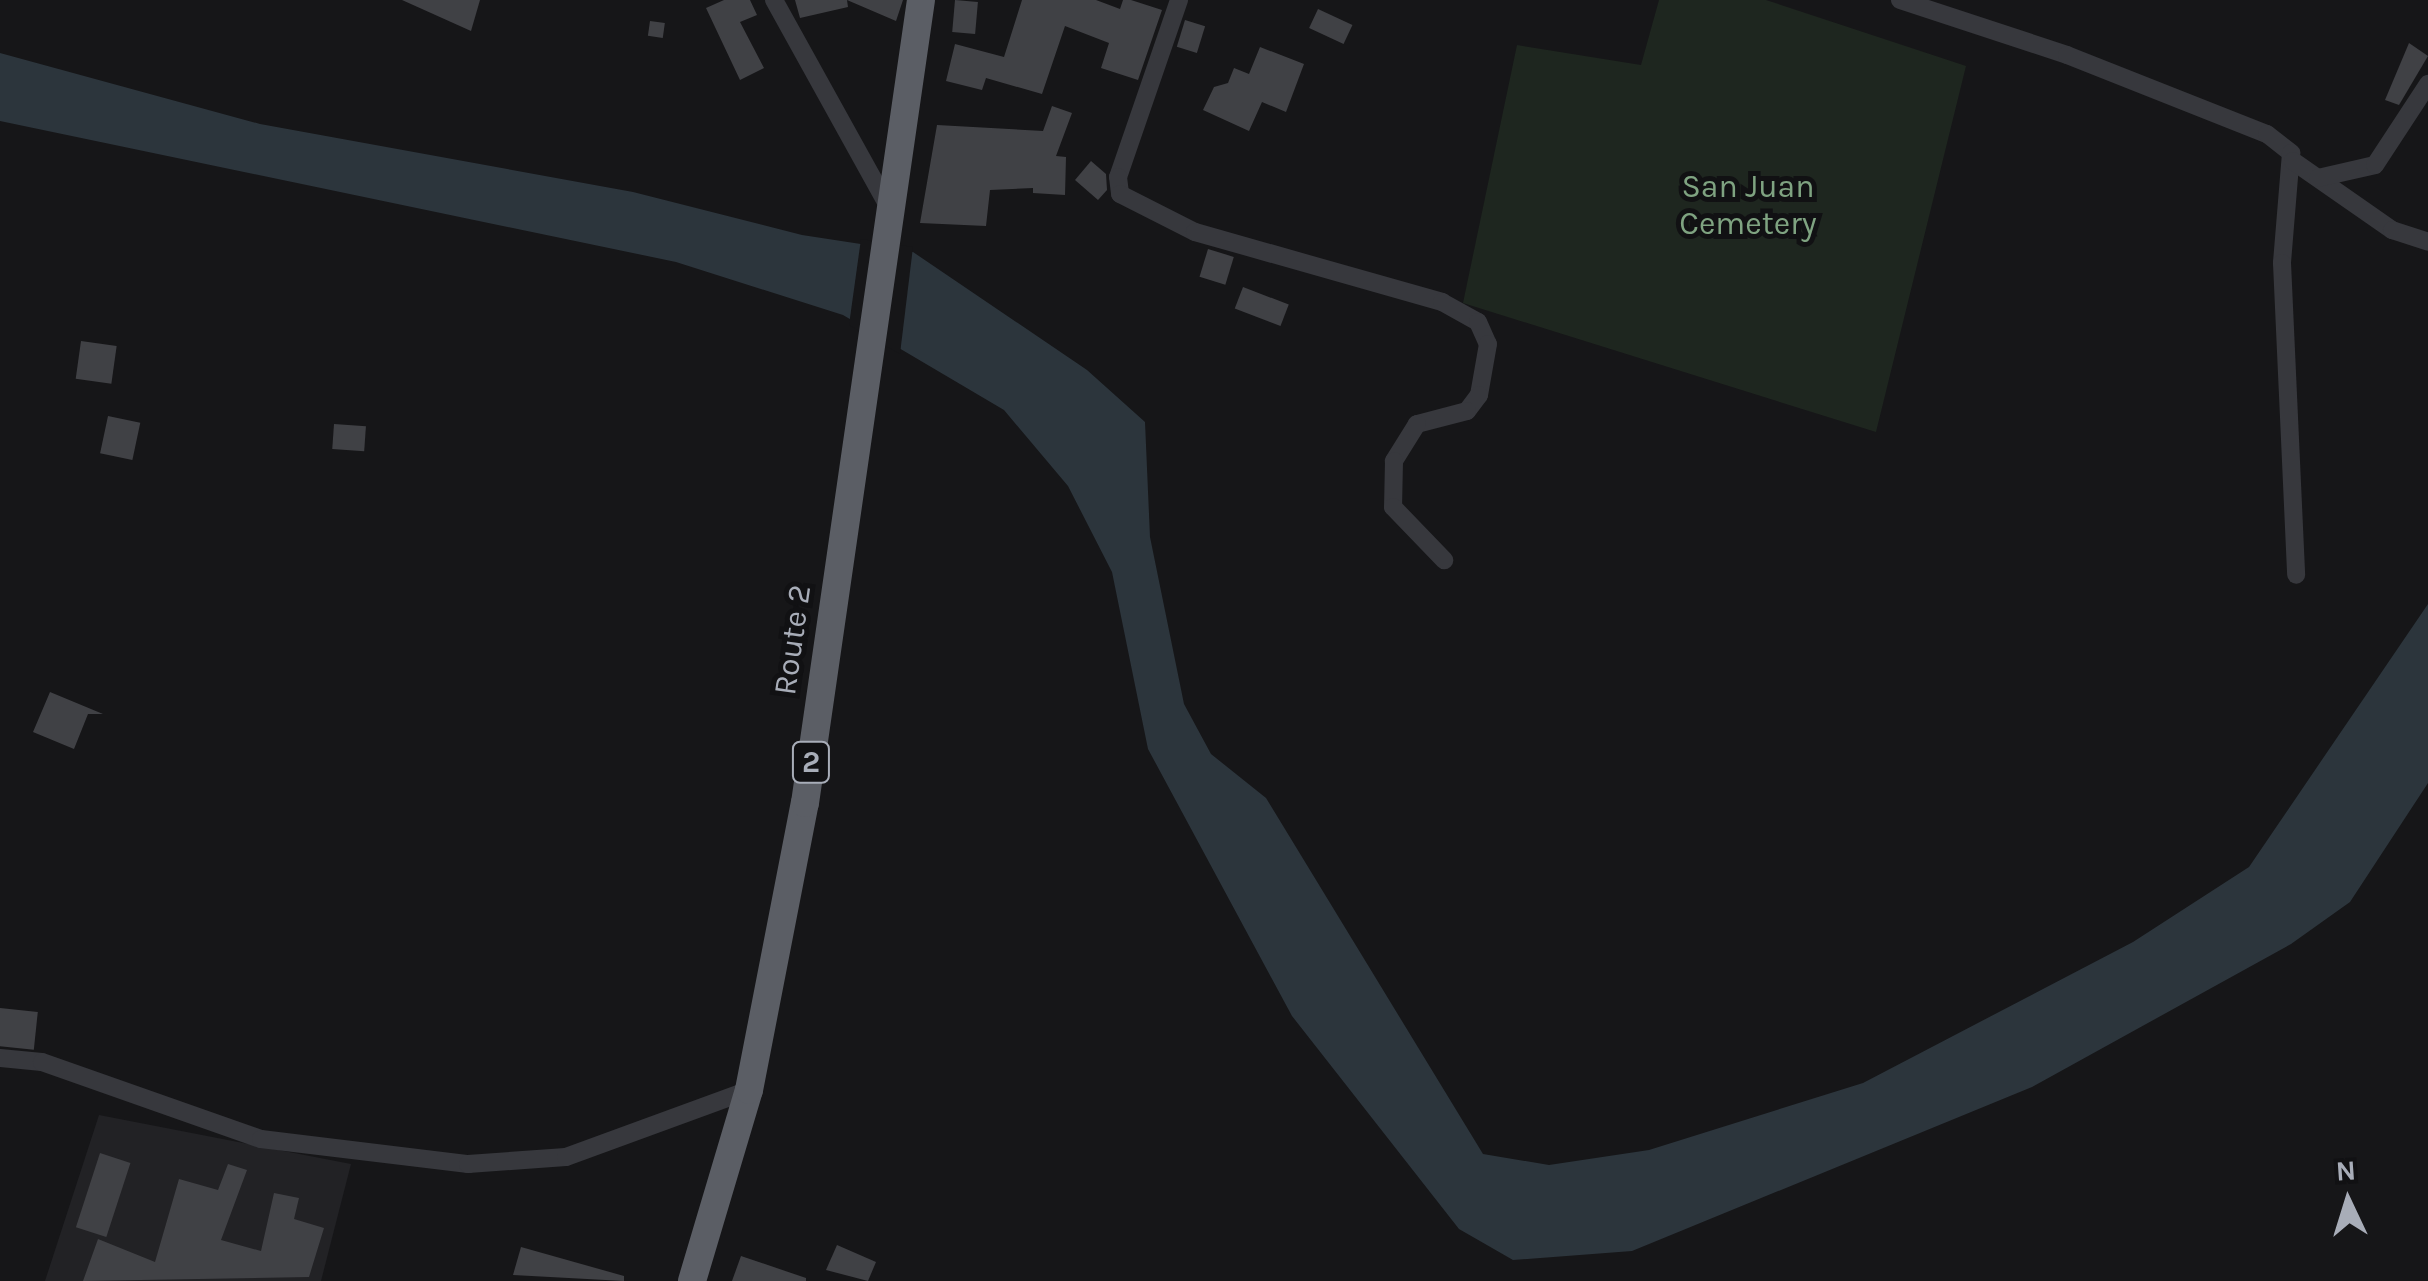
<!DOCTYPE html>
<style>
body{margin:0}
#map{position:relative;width:2428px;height:1281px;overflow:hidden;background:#161618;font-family:Karla,sans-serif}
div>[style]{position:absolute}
.built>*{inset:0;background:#222225}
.green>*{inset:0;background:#1e261f}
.water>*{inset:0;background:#2c353c}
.pier>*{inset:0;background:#161618}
.building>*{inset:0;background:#404145;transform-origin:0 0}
.minor>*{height:18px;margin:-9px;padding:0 9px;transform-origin:9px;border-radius:9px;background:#37383d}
.trunk>*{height:28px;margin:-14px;padding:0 14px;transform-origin:14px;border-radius:14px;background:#5b5e65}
span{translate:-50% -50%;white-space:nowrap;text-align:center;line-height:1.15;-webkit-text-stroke:10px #111113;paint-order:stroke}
.shield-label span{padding:2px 8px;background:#111113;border:2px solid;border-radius:8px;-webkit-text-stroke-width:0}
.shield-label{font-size:30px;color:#a8adb8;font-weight:700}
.park-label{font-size:32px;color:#7fa381}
.street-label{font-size:32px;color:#a8adb8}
.north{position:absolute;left:2298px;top:1151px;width:100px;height:100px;-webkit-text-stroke:8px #111113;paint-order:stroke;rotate:356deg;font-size:28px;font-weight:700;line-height:40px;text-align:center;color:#a8adb8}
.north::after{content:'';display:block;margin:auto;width:35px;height:45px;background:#a8adb8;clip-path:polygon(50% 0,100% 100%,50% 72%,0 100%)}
</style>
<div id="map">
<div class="built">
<i style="clip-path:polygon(99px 1115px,351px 1164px,321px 1281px,45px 1281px)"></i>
</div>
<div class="green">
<i style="clip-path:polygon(1659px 0,1766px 0,1966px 66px,1876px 432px,1463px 303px,1517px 45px,1641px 65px)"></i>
</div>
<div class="water">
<i style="clip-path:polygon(0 53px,260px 124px,633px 192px,802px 235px,913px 252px,1087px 370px,1145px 422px,1150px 537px,1184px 704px,1211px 754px,1266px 798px,1483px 1154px,1549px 1165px,1649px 1150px,1863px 1083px,2133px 942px,2249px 867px,2428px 604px,2428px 783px,2350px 902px,2291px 944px,2032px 1087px,1632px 1251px,1513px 1260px,1459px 1229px,1292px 1016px,1148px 749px,1112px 572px,1068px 486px,1004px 410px,843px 315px,676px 262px,0 121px)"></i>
</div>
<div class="pier">
<i style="clip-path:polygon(861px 239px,913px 247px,900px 354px,849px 325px)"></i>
</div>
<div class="building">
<i style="clip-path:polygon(402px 0,480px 0,471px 31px)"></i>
<i style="clip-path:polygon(724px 0,750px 0,757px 15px,740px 22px,764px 68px,740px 80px,706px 8px)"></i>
<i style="clip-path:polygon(795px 0,903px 0,896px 21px,847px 0,848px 7px,800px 18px)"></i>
<i style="left:955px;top:0;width:23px;height:32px;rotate:5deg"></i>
<i style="clip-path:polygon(1022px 0,1096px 0,1120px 9px,1123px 0,1131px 0,1162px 10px,1138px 80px,1101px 68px,1109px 43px,1065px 26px,1042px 94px,986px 78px,982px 90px,946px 81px,955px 44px,1004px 57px)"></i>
<i style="left:1318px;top:9px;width:38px;height:21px;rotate:25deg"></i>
<i style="left:1185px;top:20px;width:21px;height:28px;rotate:17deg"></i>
<i style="left:650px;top:21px;width:15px;height:15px;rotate:8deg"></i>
<i style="clip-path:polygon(2409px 43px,2428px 56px,2399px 105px,2385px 100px)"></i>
<i style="clip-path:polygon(1260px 47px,1304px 64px,1286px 112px,1262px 102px,1249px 131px,1203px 110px,1214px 87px,1228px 83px,1234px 68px,1249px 74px)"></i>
<i style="clip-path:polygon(1052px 106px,1072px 113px,1056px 156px,1066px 157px,1065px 195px,1033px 193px,1033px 188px,990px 190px,986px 226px,920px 223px,937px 125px,1043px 131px)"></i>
<i style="clip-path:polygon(1091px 161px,1106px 174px,1107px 190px,1098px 200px,1075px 180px)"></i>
<i style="left:1208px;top:249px;width:27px;height:29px;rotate:17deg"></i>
<i style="left:1243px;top:287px;width:49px;height:23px;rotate:21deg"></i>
<i style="left:81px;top:341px;width:36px;height:38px;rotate:8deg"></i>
<i style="left:108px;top:416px;width:33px;height:38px;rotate:12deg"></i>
<i style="left:334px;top:424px;width:32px;height:25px;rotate:4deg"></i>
<i style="clip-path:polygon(50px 692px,103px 714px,88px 714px,74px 749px,33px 732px)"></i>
<i style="left:0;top:1008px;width:38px;height:38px;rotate:6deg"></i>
<i style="left:100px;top:1153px;width:32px;height:78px;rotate:18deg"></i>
<i style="clip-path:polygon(228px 1164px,247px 1170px,221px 1240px,261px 1251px,274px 1193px,299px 1198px,294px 1219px,324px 1228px,309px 1277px,83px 1281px,98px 1239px,155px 1262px,179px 1179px,218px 1190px)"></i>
<i style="clip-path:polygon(837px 1245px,876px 1262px,868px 1281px,826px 1270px)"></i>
<i style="clip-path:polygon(521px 1247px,624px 1276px,624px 1281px,513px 1275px)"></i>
<i style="clip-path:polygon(741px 1256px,806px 1278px,806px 1281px,732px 1281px)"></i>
</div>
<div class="minor">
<i style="left:774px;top:0;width:239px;rotate:61deg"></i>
<i style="left:1179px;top:0;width:187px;rotate:109deg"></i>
<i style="left:1118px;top:177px;width:17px;rotate:83deg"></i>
<i style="left:1120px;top:194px;width:84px;rotate:26.9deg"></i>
<i style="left:1195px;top:232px;width:257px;rotate:15.8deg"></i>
<i style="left:1442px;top:302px;width:41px;rotate:29.1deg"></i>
<i style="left:1478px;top:322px;width:24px;rotate:66deg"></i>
<i style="left:1488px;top:344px;width:52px;rotate:100deg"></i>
<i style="left:1479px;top:395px;width:20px;rotate:127deg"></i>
<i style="left:1467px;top:411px;width:52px;rotate:165.4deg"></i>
<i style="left:1417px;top:424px;width:44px;rotate:121.9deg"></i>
<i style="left:1394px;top:461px;width:46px;rotate:91.2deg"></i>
<i style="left:1393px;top:507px;width:74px;rotate:46.1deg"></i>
<i style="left:1900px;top:0;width:176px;rotate:18.2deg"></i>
<i style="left:2067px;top:55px;width:215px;rotate:21.6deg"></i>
<i style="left:2267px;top:134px;width:31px;rotate:38deg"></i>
<i style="left:2291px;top:153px;width:110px;rotate:94.7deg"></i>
<i style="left:2282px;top:263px;width:312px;rotate:87.4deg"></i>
<i style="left:2293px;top:161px;width:121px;rotate:34.9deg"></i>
<i style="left:2392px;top:230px;width:38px;rotate:18deg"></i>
<i style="left:2318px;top:178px;width:58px;rotate:-12.8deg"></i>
<i style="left:2375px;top:165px;width:97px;rotate:-56.8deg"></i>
<i style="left:0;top:1058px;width:42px;rotate:5.4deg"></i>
<i style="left:42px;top:1062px;width:232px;rotate:19.4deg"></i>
<i style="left:261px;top:1139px;width:209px;rotate:6.9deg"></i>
<i style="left:468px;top:1164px;width:98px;rotate:-4.1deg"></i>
<i style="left:566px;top:1157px;width:195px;rotate:-20.1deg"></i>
</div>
<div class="trunk">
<i style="left:692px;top:1281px;width:199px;rotate:-73.4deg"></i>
<i style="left:749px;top:1090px;width:292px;rotate:-79deg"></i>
<i style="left:805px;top:803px;width:811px;rotate:-81.78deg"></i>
</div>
<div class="shield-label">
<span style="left:811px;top:762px">2</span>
</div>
<div class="park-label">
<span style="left:1748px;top:206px">San Juan<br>Cemetery</span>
</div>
<div class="street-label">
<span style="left:793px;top:640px;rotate:-82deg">Route 2</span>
</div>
<div class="north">N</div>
</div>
